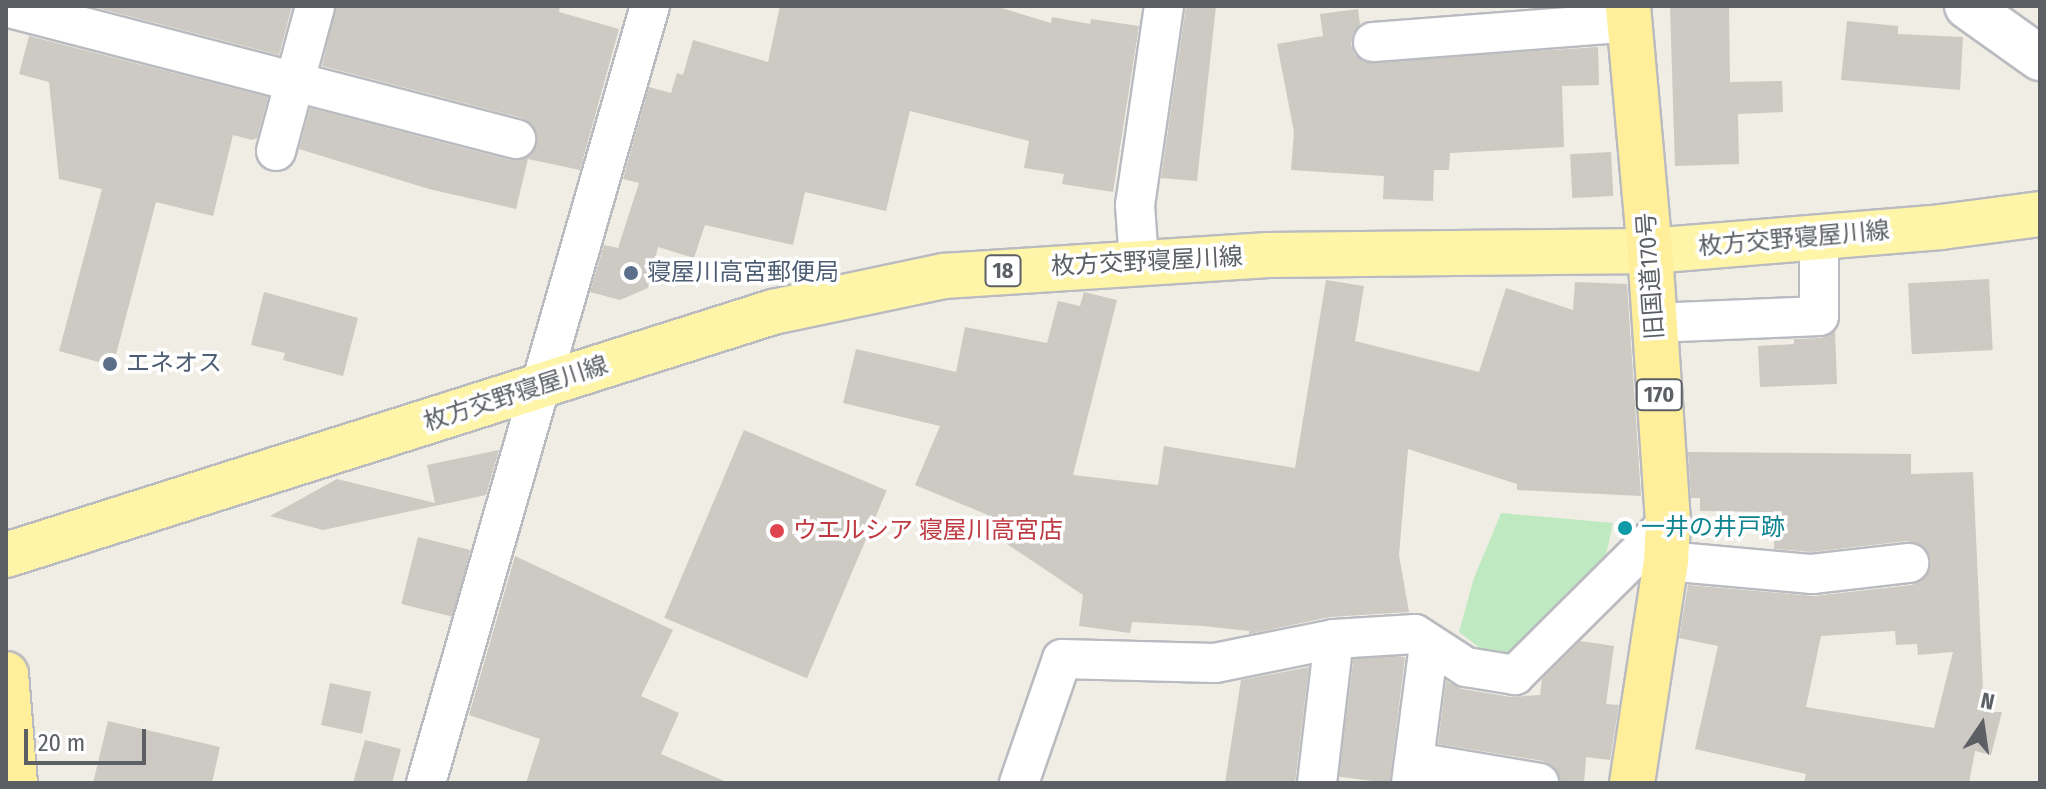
<!DOCTYPE html>
<meta charset="utf-8">
<style>
body{margin:0}
#map{position:relative;width:2046px;height:789px;overflow:hidden;background:#efede4;font-family:"Fira Sans Condensed","Noto Sans JP",sans-serif}
div>[style]{position:absolute}
.green>*{inset:0;background:#bfe9c1}
.building>*{inset:0;background:#cccac3;transform-origin:0 0}
.roads{filter:drop-shadow(2px 0 #b9bbc1) drop-shadow(-2px 0 #b9bbc1) drop-shadow(0 2px #b9bbc1) drop-shadow(0 -2px #b9bbc1)}
.minor>*{height:38px;margin:-19px;padding:0 19px;transform-origin:19px;border-radius:19px;background:#fff}
.tertiary>*{height:44px;margin:-22px;padding:0 22px;transform-origin:22px;border-radius:22px;background:#fff}
.primary>*{height:44px;margin:-22px;padding:0 22px;transform-origin:22px;border-radius:22px;background:#fff5a9}
.trunk>*{height:44px;margin:-22px;padding:0 22px;transform-origin:22px;border-radius:22px;background:#ffee9a}
.dots>*{width:22px;height:22px;translate:-50% -50%;box-sizing:border-box;border:4px solid #fff;border-radius:50%}
span{translate:-50% -50%;white-space:nowrap;text-align:center;line-height:1.15;-webkit-text-stroke:7px #fff;paint-order:stroke}
.shield-label span{padding:2px 6px;background:#fff;border:2px solid;border-radius:6px;-webkit-text-stroke-width:0}
.shield-label{font-size:22px;color:#5c6065;font-weight:700}
.street-label{font-size:24px;color:#5c6065}
.service-label{font-size:24px;color:#4e5e75}
.left{translate:0 -50%;text-align:left}
.culture-label{font-size:24px;color:#0d838f}
.health-label{font-size:24px;color:#be3a42}
.frame{position:absolute;inset:0;border:8px solid #5c6065;pointer-events:none}
.north{position:absolute;left:1942px;top:685px;width:80px;height:80px;-webkit-text-stroke:6px #fff;paint-order:stroke;rotate:13deg;font-size:22px;font-weight:700;line-height:32px;text-align:center;color:#5c6065}
.north::after{content:'';display:block;margin:auto;width:28px;height:36px;background:#5c6065;clip-path:polygon(50% 0,100% 100%,50% 72%,0 100%)}
.scale{position:absolute;left:24px;top:729px;width:122px;height:36px;box-sizing:border-box;border:4px solid #5c6065;border-top:0;padding-left:10px;font-size:24px;line-height:28px;white-space:nowrap;color:#5c6065;-webkit-text-stroke:6px #fff;paint-order:stroke}
</style>
<div id="map">
<div class="green">
<i style="clip-path:polygon(1501px 513px,1613px 523px,1604px 564px,1510px 656px,1489px 655px,1459px 632px,1474px 578px)"></i>
</div>
<div class="building">
<i style="clip-path:polygon(90px 6px,292px 6px,279px 55px)"></i>
<i style="clip-path:polygon(336px 6px,560px 6px,559px 12px,619px 29px,580px 170px,528px 159px,516px 209px,429px 189px,299px 149px,310px 108px,510px 160px,531px 155px,537px 144px,532px 124px,522px 118px,322px 66px)"></i>
<i style="clip-path:polygon(780px 6px,995px 6px,1051px 23px,1052px 17px,1090px 24px,1091px 19px,1139px 26px,1113px 192px,1062px 184px,1064px 174px,1024px 168px,1029px 141px,910px 111px,886px 211px,805px 192px,793px 245px,705px 225px,694px 258px,658px 247px,648px 288px,620px 300px,590px 292px,604px 245px,618px 248px,639px 183px,623px 179px,649px 87px,671px 93px,677px 73px,683px 75px,693px 40px,768px 62px)"></i>
<i style="clip-path:polygon(1186px 6px,1216px 6px,1197px 181px,1161px 178px)"></i>
<i style="clip-path:polygon(1670px 6px,1729px 6px,1730px 82px,1782px 81px,1783px 112px,1738px 114px,1739px 164px,1675px 166px)"></i>
<i style="clip-path:polygon(1358px 9px,1360px 24px,1353px 33px,1351px 44px,1355px 55px,1364px 62px,1598px 47px,1599px 85px,1562px 86px,1564px 147px,1450px 153px,1449px 170px,1434px 170px,1433px 201px,1383px 199px,1384px 176px,1291px 170px,1294px 132px,1277px 44px,1323px 36px,1320px 14px)"></i>
<i style="clip-path:polygon(1847px 21px,1898px 26px,1898px 34px,1963px 37px,1960px 90px,1841px 80px)"></i>
<i style="clip-path:polygon(29px 36px,268px 97px,257px 138px,252px 140px,233px 135px,213px 216px,156px 202px,113px 366px,59px 351px,102px 189px,59px 179px,49px 82px,19px 74px)"></i>
<i style="left:1611px;top:152px;width:44px;height:41px;rotate:87deg"></i>
<i style="left:1989px;top:279px;width:71px;height:81px;rotate:87deg"></i>
<i style="clip-path:polygon(1326px 280px,1364px 286px,1355px 341px,1479px 372px,1506px 288px,1573px 310px,1575px 282px,1627px 284px,1641px 496px,1517px 490px,1517px 484px,1408px 449px,1399px 555px,1409px 612px,1330px 617px,1249px 634px,1249px 631px,1203px 626px,1132px 622px,1130px 633px,1079px 626px,1083px 595px,980px 526px,988px 515px,915px 485px,940px 426px,843px 403px,856px 349px,956px 372px,965px 327px,1047px 343px,1058px 301px,1080px 306px,1084px 292px,1117px 300px,1073px 475px,1158px 485px,1164px 446px,1295px 468px)"></i>
<i style="clip-path:polygon(264px 292px,358px 318px,343px 376px,283px 360px,285px 353px,251px 345px)"></i>
<i style="clip-path:polygon(1835px 330px,1837px 384px,1760px 387px,1758px 346px,1794px 344px,1794px 339px,1821px 338px)"></i>
<i style="left:744px;top:430px;width:155px;height:204px;rotate:23deg"></i>
<i style="clip-path:polygon(499px 450px,486px 495px,323px 530px,270px 516px,337px 479px,435px 503px,427px 465px)"></i>
<i style="clip-path:polygon(evenodd,1688px 452px,1911px 454px,1911px 474px,1973px 472px,1984px 712px,2002px 712px,1991px 755px,1975px 751px,1969px 783px,1804px 783px,1806px 774px,1695px 749px,1718px 646px,1679px 638px,1688px 585px,1814px 596px,1912px 585px,1929px 572px,1931px 561px,1926px 549px,1907px 541px,1812px 552px,1774px 549px,1775px 512px,1700px 511px,1700px 498px,1691px 498px,1688px 452px,1895px 631px,1896px 645px,1917px 644px,1918px 655px,1953px 652px,1934px 728px,1806px 707px,1821px 636px,1895px 631px)"></i>
<i style="left:418px;top:537px;width:54px;height:69px;rotate:14deg"></i>
<i style="clip-path:polygon(515px 556px,673px 630px,641px 696px,679px 713px,661px 754px,729px 783px,526px 783px,540px 739px,469px 715px)"></i>
<i style="clip-path:polygon(1580px 641px,1614px 646px,1606px 704px,1619px 705px,1610px 760px,1586px 757px,1584px 783px,1560px 783px,1554px 767px,1543px 761px,1438px 744px,1446px 681px,1462px 689px,1511px 697px,1540px 695px,1542px 679px)"></i>
<i style="left:1405px;top:657px;width:127px;height:51px;rotate:97deg"></i>
<i style="clip-path:polygon(1309px 667px,1295px 783px,1225px 783px,1241px 680px)"></i>
<i style="left:330px;top:683px;width:42px;height:43px;rotate:12deg"></i>
<i style="clip-path:polygon(108px 721px,220px 747px,212px 783px,93px 783px)"></i>
<i style="clip-path:polygon(365px 740px,401px 749px,392px 783px,353px 783px)"></i>
</div>
<div class="roads">
<div class="minor">
<i style="left:6px;top:7px;width:527px;rotate:14.51deg"></i>
<i style="left:1373px;top:42px;width:258px;rotate:-4.4deg"></i>
<i style="left:276px;top:151px;width:150px;rotate:-74.9deg"></i>
<i style="left:1139px;top:262px;width:57px;rotate:-94deg"></i>
<i style="left:1135px;top:205px;width:201px;rotate:-81.7deg"></i>
<i style="left:1654px;top:323px;width:165px;rotate:-2.4deg"></i>
<i style="left:1819px;top:316px;width:78px;rotate:-90deg"></i>
<i style="left:1666px;top:561px;width:147px;rotate:5.1deg"></i>
<i style="left:1812px;top:574px;width:98px;rotate:-6.5deg"></i>
<i style="left:1414px;top:762px;width:127px;rotate:9.5deg"></i>
<i style="left:426px;top:783px;width:809px;rotate:-73.92deg"></i>
<i style="left:1019px;top:783px;width:131px;rotate:-70.9deg"></i>
<i style="left:1062px;top:659px;width:153px;rotate:1.5deg"></i>
<i style="left:1215px;top:663px;width:121px;rotate:-11.4deg"></i>
<i style="left:1334px;top:639px;width:81px;rotate:-3.5deg"></i>
<i style="left:1415px;top:634px;width:61px;rotate:32.9deg"></i>
<i style="left:1466px;top:667px;width:50px;rotate:9.3deg"></i>
<i style="left:1515px;top:675px;width:216px;rotate:-44.8deg"></i>
<i style="left:1317px;top:783px;width:145px;rotate:-83.3deg"></i>
<i style="left:1411px;top:783px;width:140px;rotate:-82.6deg"></i>
</div>
<div class="tertiary">
<i style="left:1967px;top:6px;width:90px;rotate:35.5deg"></i>
</div>
<div class="primary">
<i style="left:6px;top:555px;width:805px;rotate:-17.58deg"></i>
<i style="left:773px;top:312px;width:175px;rotate:-11.9deg"></i>
<i style="left:944px;top:276px;width:325px;rotate:-3.7deg"></i>
<i style="left:1268px;top:255px;width:382px;rotate:-0.6deg"></i>
<i style="left:1650px;top:251px;width:292px;rotate:-4.7deg"></i>
<i style="left:1941px;top:227px;width:100px;rotate:-7.5deg"></i>
</div>
<div class="trunk">
<i style="left:1628px;top:6px;width:246px;rotate:84.9deg"></i>
<i style="left:1650px;top:251px;width:273px;rotate:86.2deg"></i>
<i style="left:1668px;top:523px;width:38px;rotate:93deg"></i>
<i style="left:1666px;top:561px;width:225px;rotate:98.7deg"></i>
<i style="left:6px;top:674px;width:109px;rotate:85.3deg"></i>
</div>
</div>
<div class="dots">
<i style="left:631px;top:273px;background:#5c6f8a"></i>
<i style="left:110px;top:364px;background:#5c6f8a"></i>
<i style="left:1625px;top:528px;background:#0f9aa8"></i>
<i style="left:777px;top:531px;background:#e0444e"></i>
</div>
<div class="shield-label">
<span style="left:1003px;top:271px">18</span>
<span style="left:1659px;top:395px">170</span>
</div>
<div class="street-label">
<span style="left:1794px;top:239px;rotate:-5deg">枚方交野寝屋川線</span>
<span style="left:1147px;top:262px;rotate:-3deg">枚方交野寝屋川線</span>
<span style="left:1651px;top:276px;rotate:-94deg">旧国道170号</span>
<span style="left:516px;top:394px;rotate:-18deg">枚方交野寝屋川線</span>
</div>
<div class="service-label">
<span class="left" style="left:647px;top:273px">寝屋川高宮郵便局</span>
<span class="left" style="left:126px;top:364px">エネオス</span>
</div>
<div class="culture-label">
<span class="left" style="left:1641px;top:528px">一井の井戸跡</span>
</div>
<div class="health-label">
<span class="left" style="left:793px;top:531px">ウエルシア 寝屋川高宮店</span>
</div>
<div class="frame"></div>
<div class="north">N</div>
<div class="scale">20 m</div>
</div>
